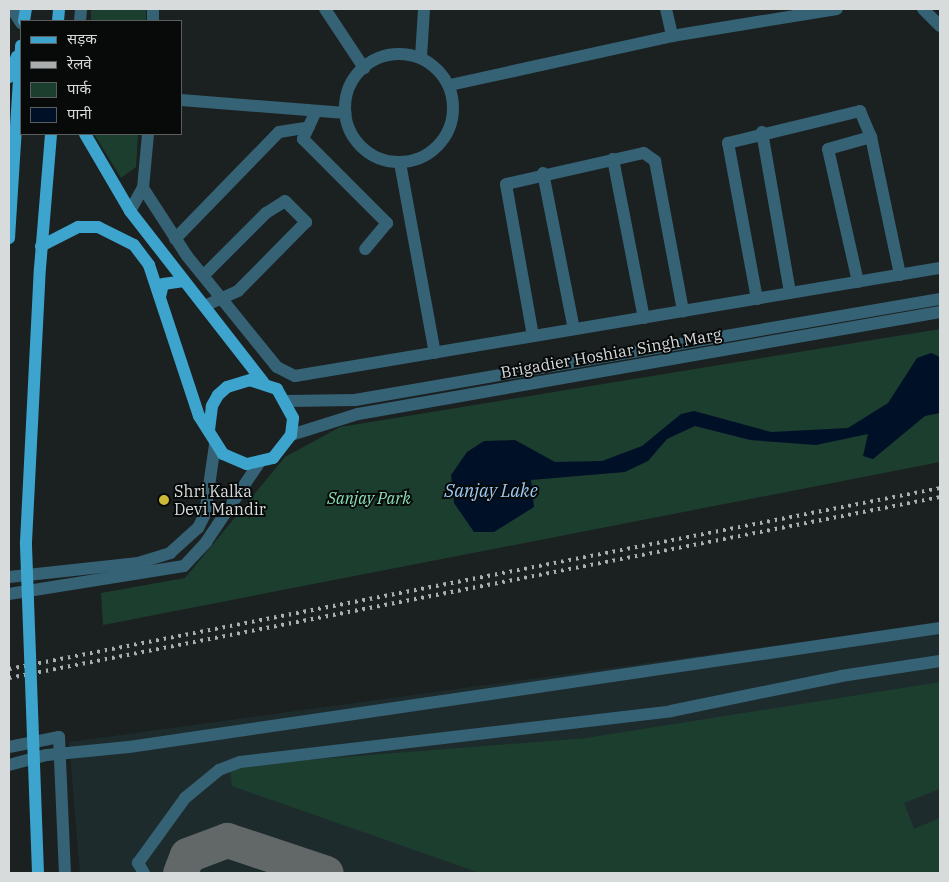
<!DOCTYPE html>
<meta charset="utf-8">
<style>
body{margin:0}
#map{position:relative;width:949px;height:882px;overflow:hidden;background:#1b2121;font-family:"IBM Plex Serif","Noto Sans Devanagari",serif}
div>[style]{position:absolute}
.built>*{inset:0;background:#1e2b2d}
.green>*{inset:0;background:#1c3e2f;transform-origin:0 0}
.water>*{inset:0;background:#001127}
.taxiway>*{height:35px;margin:-17.5px;padding:0 17.5px;transform-origin:17.5px;border-radius:17.5px;background:#626868}
.minor>*{height:12px;margin:-6px;padding:0 6px;transform-origin:6px;border-radius:6px;background:#356275}
.minor>.ring{margin:-6px;padding:0;box-sizing:content-box;background:none;border:12px solid #356275;border-radius:50%}
.major>*{height:12px;margin:-6px;padding:0 6px;transform-origin:6px;border-radius:6px;background:#3ca4cd}
.rail>*{height:4px;margin-top:-2px;transform-origin:0;background:repeating-linear-gradient(90deg,#aaaeae 0 2.5px,transparent 0 7.5px)}
.major-bridge>*{height:12px;margin:-6px;padding:0 6px;transform-origin:6px;border-radius:6px;background:#3ca4cd}
.dots>*{width:14px;height:14px;translate:-50% -50%;box-sizing:border-box;border:2px solid #080a0a;border-radius:50%}
span{translate:-50% -50%;white-space:nowrap;text-align:center;line-height:1.15;-webkit-text-stroke:4px #080a0a;paint-order:stroke}
.street-label{font-size:16px;color:#d7dbdb}
.poi-label{font-size:16px;color:#d7dbdb}
.left{translate:0 -50%;text-align:left}
.park-label{font-size:16px;color:#8be1ba;font-style:italic}
.water-label{font-size:18px;color:#9bc8f5;font-style:italic}
.frame{position:absolute;inset:0;border:10px solid #d7dbdb;pointer-events:none}
.legend{position:absolute;left:20px;top:20px;width:162px;height:115px;box-sizing:border-box;background:#080a0a;border:1px solid #5b5e5e;margin:0;padding:6px 9px;list-style:none;font-size:15px;color:#d7dbdb}
.legend li{display:flex;align-items:center;gap:10px;height:25px}
.legend b{width:25px;border:1px solid #5b5e5e}
</style>
<div id="map">
<div class="built">
<i style="clip-path:polygon(940px 623px,940px 873px,80px 873px,69px 742px)"></i>
</div>
<div class="green">
<i style="left:91px;top:9px;width:55px;height:12px"></i>
<i style="clip-path:polygon(94px 134px,138px 134px,136px 167px,121px 178px)"></i>
<i style="clip-path:polygon(940px 329px,940px 462px,103px 625px,101px 593px,185px 578px,285px 457px,340px 427px)"></i>
<i style="clip-path:polygon(940px 682px,940px 789px,904px 803px,914px 829px,940px 818px,940px 873px,480px 873px,232px 786px,230px 766px,586px 738px)"></i>
</div>
<div class="water">
<i style="clip-path:polygon(931px 353px,940px 357px,940px 413px,925px 416px,873px 459px,863px 456px,868px 434px,816px 445px,750px 440px,695px 426px,667px 439px,648px 461px,625px 472px,531px 480px,534px 507px,494px 532px,474px 532px,454px 503px,451px 475px,467px 452px,484px 441px,515px 440px,555px 462px,602px 461px,642px 446px,681px 414px,694px 411px,771px 432px,848px 428px,888px 403px,917px 358px)"></i>
</div>
<div class="taxiway">
<i style="left:180px;top:873px;width:19px;rotate:-69deg"></i>
<i style="left:187px;top:855px;width:43px;rotate:-20.6deg"></i>
<i style="left:227px;top:840px;width:104px;rotate:18.4deg"></i>
</div>
<div class="minor">
<i style="left:12px;top:9px;width:17px;rotate:57deg"></i>
<i style="left:325px;top:9px;width:71px;rotate:56.5deg"></i>
<i style="left:666px;top:9px;width:28px;rotate:77deg"></i>
<i style="left:923px;top:9px;width:24px;rotate:45deg"></i>
<i style="left:80px;top:21px;width:12px;rotate:-85deg"></i>
<i style="left:153px;top:21px;width:12px;rotate:-90deg"></i>
<i class="ring" style="left:345px;top:54px;width:96px;height:96px"></i>
<i style="left:421px;top:57px;width:48px;rotate:-86.4deg"></i>
<i style="left:450px;top:85px;width:227px;rotate:-12.4deg"></i>
<i style="left:672px;top:36px;width:167px;rotate:-9.3deg"></i>
<i style="left:181px;top:100px;width:165px;rotate:4.5deg"></i>
<i style="left:316px;top:111px;width:31px;rotate:115deg"></i>
<i style="left:303px;top:139px;width:119px;rotate:45deg"></i>
<i style="left:387px;top:223px;width:34px;rotate:130deg"></i>
<i style="left:762px;top:132px;width:163px;rotate:80.1deg"></i>
<i style="left:613px;top:159px;width:162px;rotate:79deg"></i>
<i style="left:400px;top:163px;width:193px;rotate:79.6deg"></i>
<i style="left:543px;top:173px;width:159px;rotate:78.8deg"></i>
<i style="left:143px;top:188px;width:81px;rotate:57.1deg"></i>
<i style="left:187px;top:256px;width:143px;rotate:51deg"></i>
<i style="left:277px;top:367px;width:20px;rotate:27deg"></i>
<i style="left:295px;top:376px;width:654px;rotate:-9.51deg"></i>
<i style="left:130px;top:211px;width:26px;rotate:-61deg"></i>
<i style="left:143px;top:188px;width:54px;rotate:-84.7deg"></i>
<i style="left:175px;top:239px;width:149px;rotate:-45.8deg"></i>
<i style="left:279px;top:132px;width:30px;rotate:-9deg"></i>
<i style="left:204px;top:275px;width:88px;rotate:-45deg"></i>
<i style="left:266px;top:213px;width:22px;rotate:-32deg"></i>
<i style="left:285px;top:201px;width:30px;rotate:45deg"></i>
<i style="left:306px;top:222px;width:97px;rotate:134.6deg"></i>
<i style="left:238px;top:291px;width:36px;rotate:156deg"></i>
<i style="left:858px;top:282px;width:136px;rotate:-102.7deg"></i>
<i style="left:828px;top:149px;width:45px;rotate:-15.6deg"></i>
<i style="left:757px;top:299px;width:159px;rotate:-100.5deg"></i>
<i style="left:728px;top:143px;width:136px;rotate:-13.6deg"></i>
<i style="left:860px;top:111px;width:28px;rotate:67deg"></i>
<i style="left:871px;top:137px;width:141px;rotate:78.1deg"></i>
<i style="left:533px;top:336px;width:154px;rotate:-100.1deg"></i>
<i style="left:506px;top:184px;width:141px;rotate:-12.7deg"></i>
<i style="left:644px;top:153px;width:14px;rotate:36deg"></i>
<i style="left:655px;top:161px;width:153px;rotate:79.4deg"></i>
<i style="left:287px;top:401px;width:68px;rotate:-0.8deg"></i>
<i style="left:355px;top:400px;width:594px;rotate:-9.8deg"></i>
<i style="left:291px;top:435px;width:70px;rotate:-17.4deg"></i>
<i style="left:358px;top:414px;width:591px;rotate:-9.94deg"></i>
<i style="left:9px;top:577px;width:130px;rotate:-6.2deg"></i>
<i style="left:138px;top:563px;width:34px;rotate:-17deg"></i>
<i style="left:170px;top:553px;width:38px;rotate:-42deg"></i>
<i style="left:198px;top:528px;width:16px;rotate:-63deg"></i>
<i style="left:205px;top:514px;width:70px;rotate:-81.8deg"></i>
<i style="left:9px;top:594px;width:177px;rotate:-9.1deg"></i>
<i style="left:184px;top:566px;width:33px;rotate:-47deg"></i>
<i style="left:206px;top:542px;width:95px;rotate:-56.1deg"></i>
<i style="left:9px;top:747px;width:51px;rotate:-11.3deg"></i>
<i style="left:59px;top:737px;width:136px;rotate:87.5deg"></i>
<i style="left:9px;top:765px;width:39px;rotate:-15deg"></i>
<i style="left:47px;top:755px;width:82px;rotate:-5.6deg"></i>
<i style="left:129px;top:747px;width:820px;rotate:-8.35deg"></i>
<i style="left:144px;top:873px;width:12px;rotate:-121deg"></i>
<i style="left:138px;top:863px;width:80px;rotate:-54.1deg"></i>
<i style="left:185px;top:798px;width:44px;rotate:-39.5deg"></i>
<i style="left:219px;top:770px;width:22px;rotate:-21deg"></i>
<i style="left:240px;top:762px;width:434px;rotate:-6.7deg"></i>
<i style="left:671px;top:711px;width:174px;rotate:-11.6deg"></i>
<i style="left:841px;top:676px;width:100px;rotate:-8.6deg"></i>
</div>
<div class="major">
<i style="left:24px;top:21px;width:12px;rotate:-81deg"></i>
<i style="left:58px;top:21px;width:12px;rotate:-85deg"></i>
<i style="left:9px;top:77px;width:22px;rotate:-69deg"></i>
<i style="left:85px;top:134px;width:89px;rotate:59.7deg"></i>
<i style="left:130px;top:211px;width:217px;rotate:52.1deg"></i>
<i style="left:9px;top:238px;width:193px;rotate:-86.4deg"></i>
<i style="left:41px;top:246px;width:42px;rotate:-27.2deg"></i>
<i style="left:78px;top:227px;width:20px"></i>
<i style="left:98px;top:227px;width:40px;rotate:26.6deg"></i>
<i style="left:134px;top:245px;width:25px;rotate:53deg"></i>
<i style="left:149px;top:265px;width:159px;rotate:71.7deg"></i>
<i style="left:199px;top:416px;width:45px;rotate:57.7deg"></i>
<i style="left:223px;top:454px;width:26px;rotate:23deg"></i>
<i style="left:247px;top:464px;width:27px;rotate:-13deg"></i>
<i style="left:273px;top:458px;width:29px;rotate:-52deg"></i>
<i style="left:291px;top:435px;width:17px;rotate:-83deg"></i>
<i style="left:293px;top:418px;width:33px;rotate:-119deg"></i>
<i style="left:277px;top:389px;width:28px;rotate:-162deg"></i>
<i style="left:250px;top:380px;width:24px;rotate:163deg"></i>
<i style="left:227px;top:387px;width:12px;rotate:138deg"></i>
<i style="left:218px;top:395px;width:13px;rotate:119deg"></i>
<i style="left:212px;top:406px;width:24px;rotate:97deg"></i>
<i style="left:40px;top:268px;width:134px;rotate:-85.3deg"></i>
<i style="left:160px;top:297px;width:13px;rotate:-77deg"></i>
<i style="left:163px;top:284px;width:21px;rotate:-8deg"></i>
</div>
<div class="rail">
<i style="left:9px;top:669px;width:948px;rotate:-11deg"></i>
<i style="left:9px;top:678px;width:948px;rotate:-11deg"></i>
</div>
<div class="major-bridge">
<i style="left:38px;top:873px;width:331px;rotate:-92.1deg"></i>
<i style="left:26px;top:542px;width:274px;rotate:-87.1deg"></i>
</div>
<div class="dots">
<i style="left:164px;top:500px;background:#cdb938"></i>
</div>
<div class="street-label">
<span style="left:611px;top:353px;rotate:-10deg">Brigadier Hoshiar Singh Marg</span>
</div>
<div class="poi-label">
<span class="left" style="left:174px;top:500px">Shri Kalka<br>Devi Mandir</span>
</div>
<div class="park-label">
<span style="left:369px;top:498px">Sanjay Park</span>
</div>
<div class="water-label">
<span style="left:491px;top:491px">Sanjay Lake</span>
</div>
<div class="frame"></div>
<ul class="legend">
<li><b style="height:6px;background:#3ca4cd"></b>सड़क</li>
<li><b style="height:6px;background:#aaaeae"></b>रेलवे</li>
<li><b style="height:14px;background:#1c3e2f"></b>पार्क</li>
<li><b style="height:14px;background:#001127"></b>पानी</li>
</ul>
</div>
